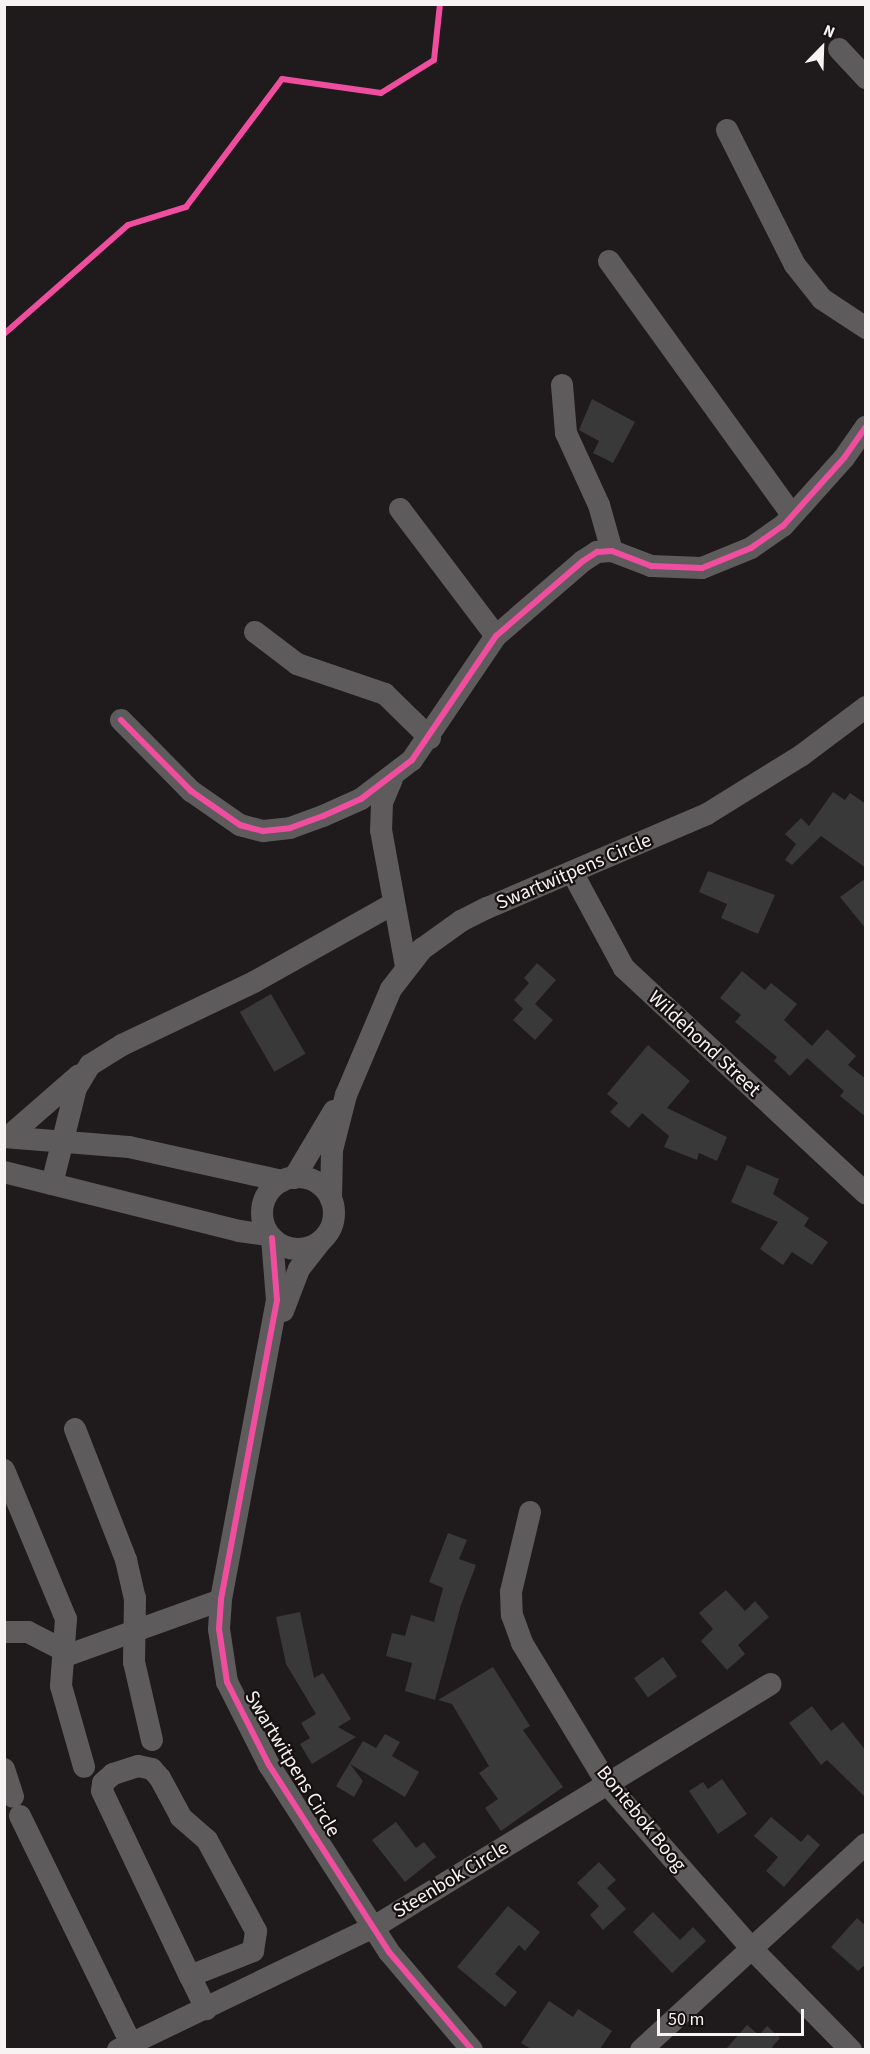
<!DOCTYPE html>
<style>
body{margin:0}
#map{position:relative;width:870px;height:2054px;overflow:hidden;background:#1f1a1b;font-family:"Source Sans 3",sans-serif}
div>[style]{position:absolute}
.building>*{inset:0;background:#393939;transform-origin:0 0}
.street>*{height:22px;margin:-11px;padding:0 11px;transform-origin:11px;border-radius:11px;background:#5d5b5c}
.street>.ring{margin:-11px;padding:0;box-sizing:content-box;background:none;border:22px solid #5d5b5c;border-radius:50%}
.cycleway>*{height:6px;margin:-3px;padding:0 3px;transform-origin:3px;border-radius:3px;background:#ef4d9e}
span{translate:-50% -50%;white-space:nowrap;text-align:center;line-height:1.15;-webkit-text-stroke:4.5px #171011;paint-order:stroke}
.street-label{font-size:20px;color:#f8f3f3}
.frame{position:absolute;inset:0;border:6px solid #f8f3f3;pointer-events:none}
.north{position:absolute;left:792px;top:18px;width:60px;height:60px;-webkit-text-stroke:4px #171011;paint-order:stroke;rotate:23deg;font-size:16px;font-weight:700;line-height:24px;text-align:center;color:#f8f3f3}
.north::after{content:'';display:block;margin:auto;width:21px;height:27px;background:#f8f3f3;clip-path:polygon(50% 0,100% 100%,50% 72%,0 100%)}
.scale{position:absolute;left:657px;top:2009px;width:147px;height:27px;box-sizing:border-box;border:3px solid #f8f3f3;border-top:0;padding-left:8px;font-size:18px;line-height:21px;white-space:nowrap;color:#f8f3f3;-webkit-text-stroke:4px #171011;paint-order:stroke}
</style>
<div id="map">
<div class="building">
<i style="clip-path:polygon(592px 399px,635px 422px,613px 463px,593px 453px,599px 441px,579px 430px)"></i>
<i style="clip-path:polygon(833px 792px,845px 800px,850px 793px,866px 804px,866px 868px,821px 836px,792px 865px,785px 860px,796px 844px,785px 834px,801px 818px,809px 826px)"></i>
<i style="clip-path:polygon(708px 871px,775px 895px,758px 934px,721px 918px,727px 904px,699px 892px)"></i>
<i style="clip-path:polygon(866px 878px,866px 929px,840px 897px)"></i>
<i style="clip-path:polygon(537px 963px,556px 980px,535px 1004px,553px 1020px,535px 1040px,513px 1020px,523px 1009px,514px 1000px,529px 983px,524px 978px)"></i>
<i style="clip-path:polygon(742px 971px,765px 990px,771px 983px,797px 1004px,784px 1020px,812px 1046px,827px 1029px,856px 1056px,848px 1065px,866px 1079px,866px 1117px,840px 1096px,844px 1091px,807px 1058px,790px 1076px,774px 1061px,777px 1057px,735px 1022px,741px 1015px,720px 998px)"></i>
<i style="left:271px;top:994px;width:69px;height:36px;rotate:60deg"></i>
<i style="clip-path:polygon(648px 1045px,690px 1081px,667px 1108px,727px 1137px,717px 1161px,699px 1153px,697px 1160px,664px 1147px,669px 1136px,642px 1113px,629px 1128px,610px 1112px,618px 1103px,607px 1094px)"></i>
<i style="clip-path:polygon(747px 1165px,779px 1179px,773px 1194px,809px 1218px,804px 1226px,828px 1242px,812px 1265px,792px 1252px,783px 1265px,760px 1249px,778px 1222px,731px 1202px)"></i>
<i style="clip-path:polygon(448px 1533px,467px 1540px,459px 1559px,476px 1565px,461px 1605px,435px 1700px,405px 1691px,412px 1663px,386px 1656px,392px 1633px,405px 1636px,411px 1615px,434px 1622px,443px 1588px,429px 1582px)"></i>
<i style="clip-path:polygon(726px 1590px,745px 1611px,755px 1601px,769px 1617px,738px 1645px,745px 1654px,727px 1670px,701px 1641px,713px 1629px,699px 1613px)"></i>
<i style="clip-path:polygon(300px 1612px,314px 1678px,323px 1673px,351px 1719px,338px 1727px,356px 1737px,312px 1764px,300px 1744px,310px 1738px,301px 1723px,316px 1714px,286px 1664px,276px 1617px)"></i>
<i style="left:663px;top:1657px;width:24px;height:36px;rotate:54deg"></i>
<i style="clip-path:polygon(493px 1667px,530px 1726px,523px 1730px,563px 1787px,501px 1831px,485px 1808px,498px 1799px,479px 1773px,489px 1766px,452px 1704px,438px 1700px)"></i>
<i style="clip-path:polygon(812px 1706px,831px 1731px,843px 1722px,866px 1751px,866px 1798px,827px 1760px,821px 1765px,789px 1723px)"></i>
<i style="clip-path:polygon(385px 1734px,400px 1742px,392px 1756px,419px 1772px,405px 1797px,350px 1764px,363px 1781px,354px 1797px,336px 1786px,363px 1741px,376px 1748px)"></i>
<i style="clip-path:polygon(722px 1779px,747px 1814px,718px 1834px,689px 1791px,703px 1782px,708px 1789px)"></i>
<i style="clip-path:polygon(771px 1817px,801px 1842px,808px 1834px,820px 1845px,784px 1887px,766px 1871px,778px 1857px,754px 1836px)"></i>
<i style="clip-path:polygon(396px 1822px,416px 1848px,424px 1842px,436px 1857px,405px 1882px,372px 1840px)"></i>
<i style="clip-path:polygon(599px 1862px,616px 1880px,607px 1888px,626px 1909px,603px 1930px,590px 1915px,599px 1906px,577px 1883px)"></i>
<i style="clip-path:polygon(508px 1906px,540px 1932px,525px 1951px,519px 1945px,495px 1974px,517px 1992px,505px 2007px,457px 1967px)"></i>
<i style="clip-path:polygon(653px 1912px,680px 1940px,693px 1927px,706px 1941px,672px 1973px,633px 1932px)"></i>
<i style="clip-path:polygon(857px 1918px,866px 1926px,866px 1964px,858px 1971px,831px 1947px)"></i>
<i style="clip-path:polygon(549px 2001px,573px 2017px,578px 2009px,612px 2031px,600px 2049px,531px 2049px,521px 2043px)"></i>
<i style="clip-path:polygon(747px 2025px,759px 2035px,767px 2026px,780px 2038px,772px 2047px,775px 2049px,726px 2049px)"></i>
</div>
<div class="street">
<i style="left:839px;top:49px;width:40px;rotate:47deg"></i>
<i style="left:727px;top:130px;width:151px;rotate:63.3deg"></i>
<i style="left:795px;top:265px;width:43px;rotate:51.5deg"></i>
<i style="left:822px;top:299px;width:53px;rotate:33.4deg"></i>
<i style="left:609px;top:261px;width:313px;rotate:54.2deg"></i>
<i style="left:562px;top:385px;width:48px;rotate:85.2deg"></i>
<i style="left:566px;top:433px;width:79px;rotate:65.4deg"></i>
<i style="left:599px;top:505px;width:48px;rotate:74.2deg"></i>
<i style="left:400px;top:509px;width:159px;rotate:52.9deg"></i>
<i style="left:255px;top:632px;width:53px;rotate:37.3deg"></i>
<i style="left:297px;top:664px;width:93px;rotate:18.8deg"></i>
<i style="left:385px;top:694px;width:63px;rotate:44.4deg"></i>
<i style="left:121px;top:720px;width:100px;rotate:45.4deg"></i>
<i style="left:191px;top:791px;width:60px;rotate:34.8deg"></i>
<i style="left:240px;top:825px;width:24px;rotate:15deg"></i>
<i style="left:263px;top:831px;width:27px;rotate:-6deg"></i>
<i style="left:290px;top:828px;width:35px;rotate:-20deg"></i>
<i style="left:323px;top:816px;width:42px;rotate:-24.1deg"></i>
<i style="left:361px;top:799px;width:64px;rotate:-37.4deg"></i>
<i style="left:412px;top:760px;width:150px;rotate:-55.9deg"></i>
<i style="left:496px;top:636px;width:115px;rotate:-40.8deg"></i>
<i style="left:583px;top:561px;width:17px;rotate:-33deg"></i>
<i style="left:597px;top:552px;width:15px;rotate:-4deg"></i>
<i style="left:612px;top:551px;width:42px;rotate:21deg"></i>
<i style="left:651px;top:566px;width:51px;rotate:2.2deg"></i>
<i style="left:702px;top:568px;width:53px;rotate:-22.2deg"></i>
<i style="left:751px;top:548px;width:39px;rotate:-35deg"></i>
<i style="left:783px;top:526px;width:91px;rotate:-48.1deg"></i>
<i style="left:844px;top:458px;width:38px;rotate:-55deg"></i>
<i style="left:392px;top:779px;width:26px;rotate:113deg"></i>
<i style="left:382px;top:803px;width:27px;rotate:92deg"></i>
<i style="left:381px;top:830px;width:138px;rotate:79.6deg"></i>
<i style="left:572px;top:872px;width:109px;rotate:61.6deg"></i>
<i style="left:624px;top:968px;width:331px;rotate:43deg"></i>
<i style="left:4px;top:1137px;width:125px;rotate:4.6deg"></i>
<i style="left:129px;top:1147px;width:157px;rotate:12.5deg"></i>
<i style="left:8px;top:1137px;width:94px;rotate:-41.1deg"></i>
<i style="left:4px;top:1172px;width:242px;rotate:14.1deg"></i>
<i style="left:239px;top:1231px;width:30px;rotate:8deg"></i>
<i class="ring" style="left:262px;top:1177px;width:50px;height:50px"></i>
<i style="left:294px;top:1178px;width:78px;rotate:-59.2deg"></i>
<i style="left:52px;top:1184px;width:99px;rotate:-76deg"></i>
<i style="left:76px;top:1088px;width:27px;rotate:-59deg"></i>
<i style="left:90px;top:1065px;width:38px;rotate:-32deg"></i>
<i style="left:122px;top:1045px;width:146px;rotate:-25.5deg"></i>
<i style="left:254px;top:982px;width:159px;rotate:-29.3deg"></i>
<i style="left:331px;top:1199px;width:49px;rotate:-88.8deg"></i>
<i style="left:332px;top:1150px;width:57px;rotate:-75.7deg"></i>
<i style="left:346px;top:1095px;width:115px;rotate:-67deg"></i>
<i style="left:391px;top:989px;width:51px;rotate:-52.2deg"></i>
<i style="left:422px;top:949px;width:48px;rotate:-35.7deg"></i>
<i style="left:461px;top:921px;width:29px;rotate:-27deg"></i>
<i style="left:487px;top:908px;width:239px;rotate:-23.1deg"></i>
<i style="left:707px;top:814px;width:112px;rotate:-31.8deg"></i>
<i style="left:802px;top:755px;width:80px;rotate:-36.9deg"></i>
<i style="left:272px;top:1238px;width:62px;rotate:85.4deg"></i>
<i style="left:277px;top:1300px;width:305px;rotate:100.6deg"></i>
<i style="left:221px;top:1600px;width:29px;rotate:94deg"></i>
<i style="left:219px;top:1629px;width:54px;rotate:81.4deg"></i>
<i style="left:227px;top:1682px;width:93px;rotate:63.2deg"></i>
<i style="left:269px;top:1765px;width:222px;rotate:57.3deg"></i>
<i style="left:389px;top:1952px;width:128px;rotate:49.7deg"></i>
<i style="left:283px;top:1311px;width:45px;rotate:-69.1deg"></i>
<i style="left:299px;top:1269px;width:36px;rotate:-52deg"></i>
<i style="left:75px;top:1429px;width:141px;rotate:68.7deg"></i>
<i style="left:126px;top:1560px;width:39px;rotate:77deg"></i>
<i style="left:135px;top:1598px;width:64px;rotate:90.9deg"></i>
<i style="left:134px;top:1662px;width:80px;rotate:77deg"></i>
<i style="left:4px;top:1470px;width:161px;rotate:67.4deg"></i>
<i style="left:66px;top:1619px;width:67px;rotate:94.3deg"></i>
<i style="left:61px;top:1686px;width:84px;rotate:74.1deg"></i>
<i style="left:530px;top:1512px;width:82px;rotate:103.4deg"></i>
<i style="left:511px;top:1592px;width:23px;rotate:88deg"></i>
<i style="left:512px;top:1615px;width:30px;rotate:70deg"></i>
<i style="left:522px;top:1643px;width:166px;rotate:58.8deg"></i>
<i style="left:608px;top:1785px;width:217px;rotate:48.7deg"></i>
<i style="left:751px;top:1948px;width:143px;rotate:45.6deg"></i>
<i style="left:4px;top:1632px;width:24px"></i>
<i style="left:28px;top:1632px;width:48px;rotate:27.1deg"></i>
<i style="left:71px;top:1654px;width:159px;rotate:-19.8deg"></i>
<i style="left:4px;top:1769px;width:29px;rotate:72deg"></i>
<i style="left:20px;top:1816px;width:254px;rotate:64deg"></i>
<i style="left:190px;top:1976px;width:68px;rotate:-21.6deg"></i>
<i style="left:253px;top:1951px;width:20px;rotate:-81deg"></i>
<i style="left:256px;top:1931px;width:103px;rotate:-118.3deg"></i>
<i style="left:207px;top:1840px;width:35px;rotate:-139deg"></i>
<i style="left:181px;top:1817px;width:44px;rotate:-118.3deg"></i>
<i style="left:160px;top:1778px;width:12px;rotate:-132deg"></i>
<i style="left:152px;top:1769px;width:14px;rotate:-168deg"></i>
<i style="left:138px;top:1766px;width:26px;rotate:162deg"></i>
<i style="left:113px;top:1774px;width:13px;rotate:138deg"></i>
<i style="left:103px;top:1783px;width:8px;rotate:97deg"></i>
<i style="left:102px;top:1791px;width:205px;rotate:64.6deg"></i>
<i style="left:190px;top:1976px;width:37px;rotate:64deg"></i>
<i style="left:118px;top:2050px;width:284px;rotate:-25.7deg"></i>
<i style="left:374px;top:1927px;width:465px;rotate:-31.5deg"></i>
<i style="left:641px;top:2050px;width:305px;rotate:-42.5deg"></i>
</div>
<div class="cycleway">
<i style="left:4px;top:334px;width:165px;rotate:-41.3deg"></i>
<i style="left:128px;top:225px;width:61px;rotate:-17.2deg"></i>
<i style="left:186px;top:207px;width:160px;rotate:-53.1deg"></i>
<i style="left:282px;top:79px;width:100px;rotate:8deg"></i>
<i style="left:381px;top:93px;width:62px;rotate:-31.9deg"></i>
<i style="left:434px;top:60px;width:56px;rotate:-83.9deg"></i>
<i style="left:121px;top:720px;width:100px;rotate:45.4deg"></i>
<i style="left:191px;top:791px;width:60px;rotate:34.8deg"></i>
<i style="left:240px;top:825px;width:24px;rotate:15deg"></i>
<i style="left:263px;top:831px;width:27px;rotate:-6deg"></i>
<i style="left:290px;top:828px;width:35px;rotate:-20deg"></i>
<i style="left:323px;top:816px;width:42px;rotate:-24.1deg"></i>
<i style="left:361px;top:799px;width:64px;rotate:-37.4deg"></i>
<i style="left:412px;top:760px;width:150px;rotate:-55.9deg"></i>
<i style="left:496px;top:636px;width:115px;rotate:-40.8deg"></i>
<i style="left:583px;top:561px;width:17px;rotate:-33deg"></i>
<i style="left:597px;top:552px;width:15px;rotate:-4deg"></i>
<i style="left:612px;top:551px;width:42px;rotate:21deg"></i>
<i style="left:651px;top:566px;width:51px;rotate:2.2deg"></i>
<i style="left:702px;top:568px;width:53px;rotate:-22.2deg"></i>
<i style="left:751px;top:548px;width:39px;rotate:-35deg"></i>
<i style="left:783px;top:526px;width:91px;rotate:-48.1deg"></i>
<i style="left:844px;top:458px;width:38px;rotate:-55deg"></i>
<i style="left:272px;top:1238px;width:62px;rotate:85.4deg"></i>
<i style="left:277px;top:1300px;width:305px;rotate:100.6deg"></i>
<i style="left:221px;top:1600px;width:29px;rotate:94deg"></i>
<i style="left:219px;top:1629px;width:54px;rotate:81.4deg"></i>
<i style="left:227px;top:1682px;width:93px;rotate:63.2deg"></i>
<i style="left:269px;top:1765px;width:222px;rotate:57.3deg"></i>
<i style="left:389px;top:1952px;width:128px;rotate:49.7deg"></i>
</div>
<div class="street-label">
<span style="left:574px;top:872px;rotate:-23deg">Swartwitpens Circle</span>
<span style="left:704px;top:1044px;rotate:43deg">Wildehond Street</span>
<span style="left:292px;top:1764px;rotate:59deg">Swartwitpens Circle</span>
<span style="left:641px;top:1819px;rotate:51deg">Bontebok Boog</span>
<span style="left:451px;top:1880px;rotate:-31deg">Steenbok Circle</span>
</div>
<div class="frame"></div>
<div class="north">N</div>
<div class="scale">50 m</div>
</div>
